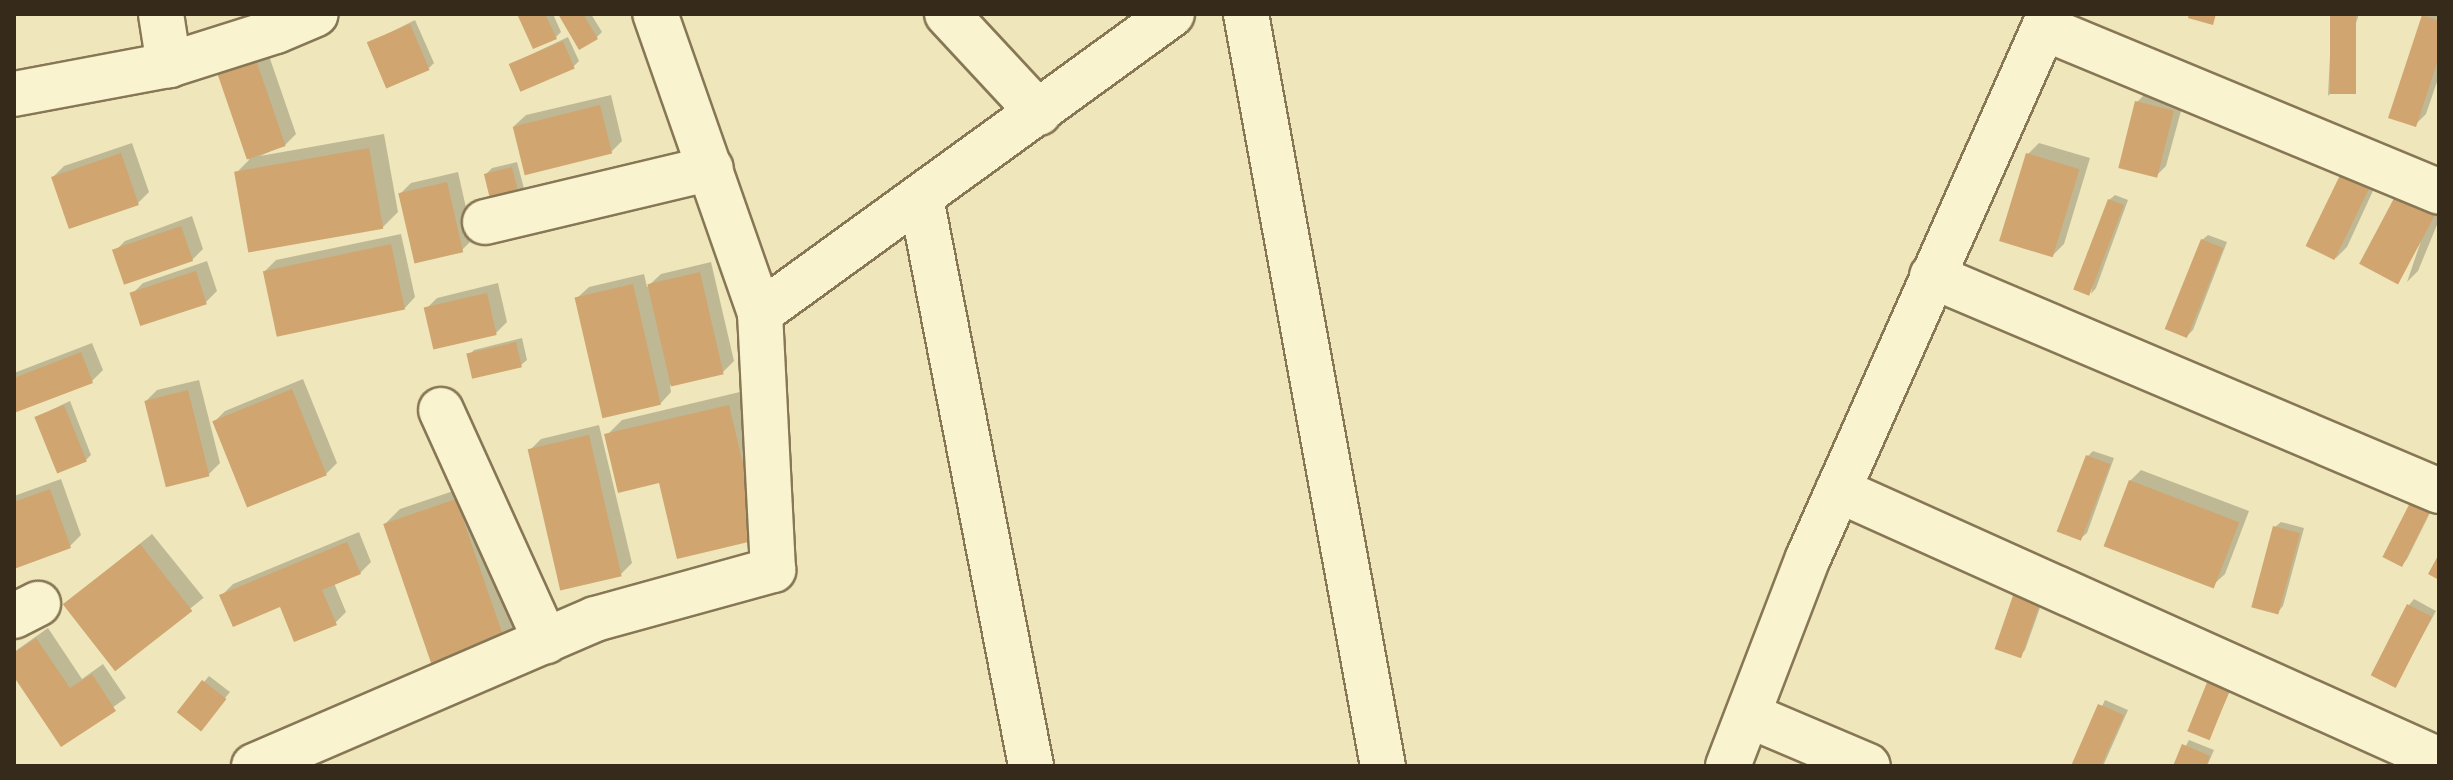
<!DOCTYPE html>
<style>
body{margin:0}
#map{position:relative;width:2453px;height:780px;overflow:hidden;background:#efe7bb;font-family:"Playfair Display",serif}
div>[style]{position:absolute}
.shadow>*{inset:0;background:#0003;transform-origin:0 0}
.building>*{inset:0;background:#d0a56f;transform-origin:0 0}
.roads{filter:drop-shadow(2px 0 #877755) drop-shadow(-2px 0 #877755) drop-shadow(0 2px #877755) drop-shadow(0 -2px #877755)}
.minor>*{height:44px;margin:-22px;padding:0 22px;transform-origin:22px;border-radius:22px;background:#faf3cf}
span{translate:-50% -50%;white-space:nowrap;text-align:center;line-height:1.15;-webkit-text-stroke:7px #f7f0cb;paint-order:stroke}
.frame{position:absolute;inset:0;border:16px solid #362b1a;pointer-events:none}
</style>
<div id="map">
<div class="shadow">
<i style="clip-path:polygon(519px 14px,553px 14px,561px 32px,556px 37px)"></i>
<i style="clip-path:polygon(561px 14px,591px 14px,602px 32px,596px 38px)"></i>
<i style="clip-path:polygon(2332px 14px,2359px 14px,2334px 90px,2328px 96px)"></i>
<i style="clip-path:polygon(2426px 14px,2439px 14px,2439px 76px,2426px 114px,2415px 125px)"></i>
<i style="clip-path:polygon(415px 20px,434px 63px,429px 68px,369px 43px)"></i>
<i style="clip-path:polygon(568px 37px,579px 61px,573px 67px,511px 64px)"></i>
<i style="clip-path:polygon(267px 50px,296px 134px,285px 145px,260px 156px,384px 134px,398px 212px,383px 227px,236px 173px,249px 160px,220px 74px,231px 63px)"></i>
<i style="clip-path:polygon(2148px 91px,2184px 100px,2166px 166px,2155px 177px,2137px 102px)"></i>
<i style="clip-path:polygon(611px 95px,622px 141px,611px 152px,514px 126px,526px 115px)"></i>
<i style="clip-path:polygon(132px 143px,149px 192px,138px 203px,53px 177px,64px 166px)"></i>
<i style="clip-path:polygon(2039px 143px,2090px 158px,2064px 244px,2053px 255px,2028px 154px)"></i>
<i style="clip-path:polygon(517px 162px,526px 196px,486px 174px,492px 168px)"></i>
<i style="clip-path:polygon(2384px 167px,2347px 247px,2336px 258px,2310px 246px)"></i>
<i style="clip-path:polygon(458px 172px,473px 239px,462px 250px,400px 194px,411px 183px)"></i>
<i style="clip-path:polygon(2439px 188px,2439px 220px,2418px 271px,2407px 282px)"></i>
<i style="clip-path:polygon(2115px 195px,2128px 200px,2096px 288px,2091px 294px,2109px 200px)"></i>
<i style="clip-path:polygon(192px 216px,203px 249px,192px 260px,114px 252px,125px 241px)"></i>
<i style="clip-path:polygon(401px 234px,415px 297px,404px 309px,265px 271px,276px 260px)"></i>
<i style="clip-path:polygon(2208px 235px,2227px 242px,2193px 330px,2187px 336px,2202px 240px)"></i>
<i style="clip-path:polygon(207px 261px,217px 291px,206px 302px,132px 294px,143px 283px)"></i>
<i style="clip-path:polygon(711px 262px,734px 361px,723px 372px,670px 385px,671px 392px,660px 404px,577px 298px,589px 287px,644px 274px,647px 287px,661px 274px)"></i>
<i style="clip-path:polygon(498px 283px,507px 322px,496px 333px,426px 309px,437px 298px)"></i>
<i style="clip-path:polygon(522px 338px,527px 360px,521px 365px,469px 355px,474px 350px)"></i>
<i style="clip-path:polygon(92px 343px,103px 370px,92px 381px,14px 411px,14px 373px)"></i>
<i style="clip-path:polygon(303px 379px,337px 463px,326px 474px,214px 422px,225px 411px)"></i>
<i style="clip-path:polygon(199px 380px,220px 463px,209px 474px,146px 401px,157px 390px)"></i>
<i style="clip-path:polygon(744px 391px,775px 522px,660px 481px,607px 435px,622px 420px)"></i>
<i style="clip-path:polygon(70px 401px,91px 455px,86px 460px,36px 417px)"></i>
<i style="clip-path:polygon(599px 425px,632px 563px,621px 574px,530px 450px,541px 439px)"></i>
<i style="clip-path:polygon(2093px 451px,2114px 458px,2087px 533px,2081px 538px,2087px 457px)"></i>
<i style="clip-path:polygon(2141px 470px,2249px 511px,2225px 574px,2213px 585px,2130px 481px)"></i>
<i style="clip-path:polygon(61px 479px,81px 535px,70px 546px,14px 567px,14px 496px)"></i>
<i style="clip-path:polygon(471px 485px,518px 625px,503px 640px,385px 524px,400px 509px)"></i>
<i style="clip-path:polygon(2439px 495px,2407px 559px,2402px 565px)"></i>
<i style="clip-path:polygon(2281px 522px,2304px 528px,2283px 606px,2278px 612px,2275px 527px)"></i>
<i style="clip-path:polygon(359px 532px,371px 562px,360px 573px,334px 583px,346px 612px,335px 623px,281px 605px,222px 595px,233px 584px)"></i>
<i style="left:152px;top:534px;width:82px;height:111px;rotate:51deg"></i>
<i style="clip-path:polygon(2025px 577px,2048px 585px,2025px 650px,2020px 656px)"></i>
<i style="clip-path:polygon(2414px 599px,2436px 611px,2395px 686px,2409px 605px)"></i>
<i style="clip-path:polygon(48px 628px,82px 679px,103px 664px,126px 698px,61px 744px,14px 673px,14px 652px)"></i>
<i style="clip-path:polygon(2219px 666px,2238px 673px,2210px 736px)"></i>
<i style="clip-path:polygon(209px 676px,230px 692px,205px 723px,179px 712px)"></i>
<i style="clip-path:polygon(2105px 700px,2128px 710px,2103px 766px,2073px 766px)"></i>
<i style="clip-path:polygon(2189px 740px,2214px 750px,2207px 766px,2175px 766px)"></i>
</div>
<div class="building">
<i style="clip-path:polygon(517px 14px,545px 14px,557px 39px,533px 49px)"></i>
<i style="clip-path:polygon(558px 14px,583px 14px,598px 39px,579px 50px)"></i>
<i style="clip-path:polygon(2189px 14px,2216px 14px,2213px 25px,2188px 18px)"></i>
<i style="left:2330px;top:14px;width:26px;height:80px"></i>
<i style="clip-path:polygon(2422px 15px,2439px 21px,2439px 57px,2416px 127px,2388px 118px)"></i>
<i style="left:410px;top:24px;width:50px;height:47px;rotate:67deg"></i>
<i style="left:563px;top:41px;width:30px;height:59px;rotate:67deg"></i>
<i style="left:256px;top:60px;width:91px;height:41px;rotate:71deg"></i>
<i style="left:2135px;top:101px;width:40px;height:69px;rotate:14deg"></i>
<i style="left:600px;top:105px;width:50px;height:90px;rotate:76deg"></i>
<i style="left:369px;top:148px;width:82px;height:137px;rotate:80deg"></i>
<i style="left:121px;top:153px;width:55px;height:74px;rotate:71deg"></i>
<i style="left:2026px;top:153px;width:56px;height:92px;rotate:17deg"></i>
<i style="left:2345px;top:165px;width:32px;height:90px;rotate:26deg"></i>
<i style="left:512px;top:167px;width:38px;height:29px;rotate:76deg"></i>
<i style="left:447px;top:182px;width:72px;height:50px;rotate:77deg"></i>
<i style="left:2400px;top:187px;width:44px;height:87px;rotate:28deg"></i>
<i style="left:2108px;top:199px;width:17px;height:97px;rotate:21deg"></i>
<i style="left:181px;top:226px;width:37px;height:73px;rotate:71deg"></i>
<i style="left:2201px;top:239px;width:24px;height:97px;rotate:22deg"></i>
<i style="left:391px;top:244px;width:67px;height:131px;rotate:78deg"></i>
<i style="left:196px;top:271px;width:35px;height:70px;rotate:72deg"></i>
<i style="left:700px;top:272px;width:105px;height:54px;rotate:77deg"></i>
<i style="left:633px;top:284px;width:124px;height:60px;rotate:77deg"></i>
<i style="left:487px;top:293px;width:43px;height:65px;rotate:77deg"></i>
<i style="left:516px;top:342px;width:26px;height:51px;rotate:77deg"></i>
<i style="clip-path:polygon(81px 352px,93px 383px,14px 413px,14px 378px)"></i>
<i style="left:292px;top:389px;width:93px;height:86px;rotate:68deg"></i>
<i style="left:188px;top:390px;width:89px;height:45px;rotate:76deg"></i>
<i style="left:64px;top:405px;width:61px;height:32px;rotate:68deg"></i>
<i style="clip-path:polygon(729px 405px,761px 539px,677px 559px,659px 483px,618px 493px,604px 434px)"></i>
<i style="left:589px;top:435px;width:145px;height:63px;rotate:77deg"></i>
<i style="left:2086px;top:455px;width:26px;height:82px;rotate:21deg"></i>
<i style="left:2129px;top:480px;width:118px;height:71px;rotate:21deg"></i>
<i style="clip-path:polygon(50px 489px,71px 548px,14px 569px,14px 502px)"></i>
<i style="left:2416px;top:491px;width:22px;height:74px;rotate:27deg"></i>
<i style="left:456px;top:499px;width:151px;height:77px;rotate:71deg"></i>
<i style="left:2273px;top:526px;width:28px;height:84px;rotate:15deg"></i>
<i style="clip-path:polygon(347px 542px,361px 574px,322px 590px,337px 625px,294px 642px,280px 607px,233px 627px,219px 595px)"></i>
<i style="left:140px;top:544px;width:85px;height:98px;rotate:52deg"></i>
<i style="clip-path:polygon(2439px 554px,2439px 580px,2428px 574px)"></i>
<i style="left:2018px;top:581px;width:28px;height:72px;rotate:19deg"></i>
<i style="left:2407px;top:604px;width:28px;height:80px;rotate:27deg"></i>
<i style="clip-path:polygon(36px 638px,70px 688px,92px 674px,116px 711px,61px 747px,14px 677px,14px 653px)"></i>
<i style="left:2212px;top:670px;width:24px;height:66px;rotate:22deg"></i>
<i style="left:202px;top:680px;width:31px;height:41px;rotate:38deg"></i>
<i style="clip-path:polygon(2098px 704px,2124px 715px,2101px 766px,2071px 766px)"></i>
<i style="clip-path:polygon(2182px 744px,2210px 756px,2206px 766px,2173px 766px)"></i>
</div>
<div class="roads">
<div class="minor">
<i style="left:161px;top:14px;width:52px;rotate:81.1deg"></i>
<i style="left:947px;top:14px;width:135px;rotate:47.1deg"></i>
<i style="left:1246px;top:14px;width:764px;rotate:79.68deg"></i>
<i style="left:2044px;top:28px;width:428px;rotate:22.5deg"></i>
<i style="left:14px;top:94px;width:158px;rotate:-10.6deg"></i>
<i style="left:169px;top:65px;width:112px;rotate:-17.6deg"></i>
<i style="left:276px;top:31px;width:43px;rotate:-23deg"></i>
<i style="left:921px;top:198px;width:579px;rotate:79.04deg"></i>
<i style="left:485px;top:222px;width:232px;rotate:-13.4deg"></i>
<i style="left:1932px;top:276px;width:551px;rotate:22.98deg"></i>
<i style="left:760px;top:313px;width:509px;rotate:-35.97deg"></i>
<i style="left:441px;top:410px;width:254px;rotate:65.6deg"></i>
<i style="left:1838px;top:490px;width:659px;rotate:24.19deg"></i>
<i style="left:14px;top:616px;width:27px;rotate:-27deg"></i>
<i style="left:1748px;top:715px;width:130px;rotate:23deg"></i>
<i style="left:254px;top:766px;width:371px;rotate:-23.3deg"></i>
<i style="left:595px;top:619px;width:185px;rotate:-15.4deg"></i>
<i style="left:773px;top:570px;width:257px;rotate:-92.9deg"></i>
<i style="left:760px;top:313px;width:317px;rotate:-109.3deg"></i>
<i style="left:1728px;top:766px;width:223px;rotate:-69deg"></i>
<i style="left:1808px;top:558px;width:595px;rotate:-66.02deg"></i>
</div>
</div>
<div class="frame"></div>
</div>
